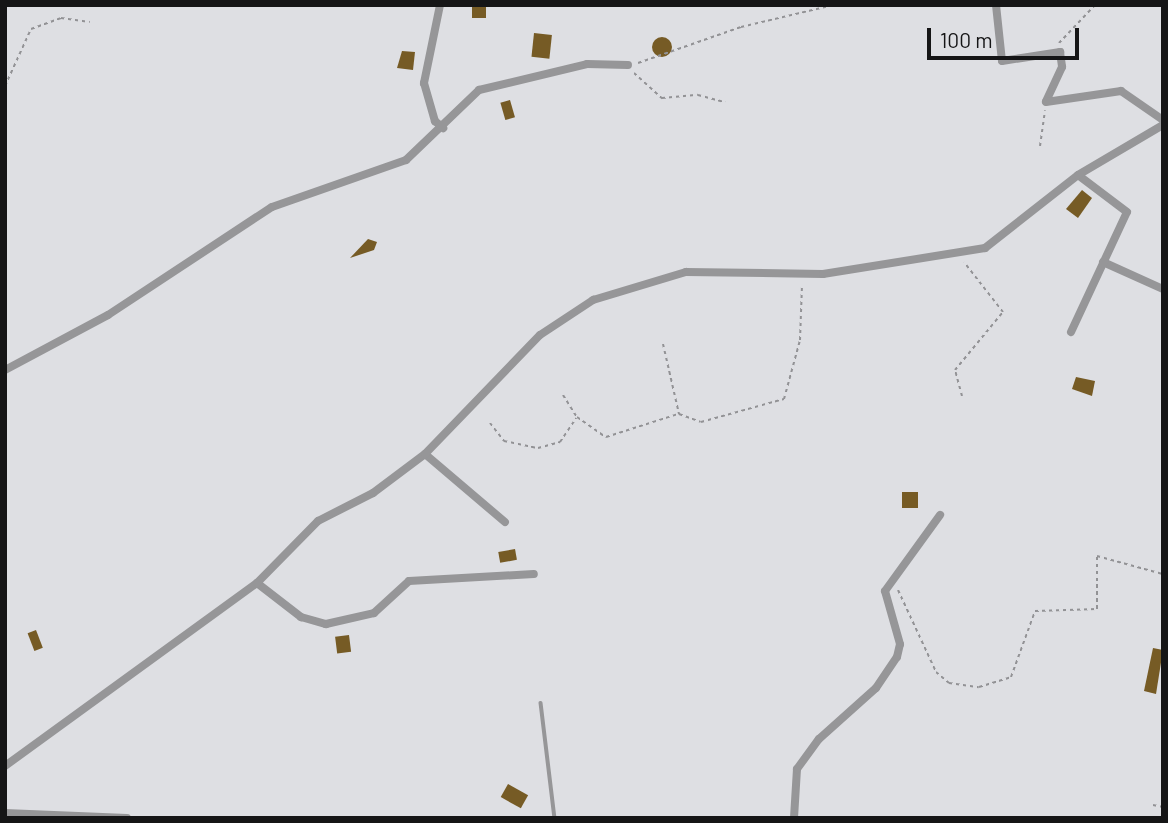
<!DOCTYPE html>
<style>
body{margin:0}
#map{position:relative;width:1168px;height:823px;overflow:hidden;background:#dedfe3;font-family:Barlow,sans-serif}
div>[style]{position:absolute}
.building>*{inset:0;background:#765b25;transform-origin:0 0}
.round{border-radius:50%}
.path>*{height:2px;margin-top:-1px;transform-origin:0;background:repeating-linear-gradient(90deg,#929295 0 3.5px,transparent 0 7px)}
.lane>*{height:3.5px;margin:-1.75px;padding:0 1.75px;transform-origin:1.75px;border-radius:1.75px;background:#969698}
.street>*{height:8px;margin:-4px;padding:0 4px;transform-origin:4px;border-radius:4px;background:#969698}
span{translate:-50% -50%;white-space:nowrap;text-align:center;line-height:1.15;-webkit-text-stroke:7px #dedfe3;paint-order:stroke}
.frame{position:absolute;inset:0;border:7px solid #151516;pointer-events:none}
.scale{position:absolute;left:927px;top:28px;width:152px;height:32px;box-sizing:border-box;border:4px solid #151516;border-top:0;padding-left:9px;font-size:21px;line-height:24px;white-space:nowrap;color:#151516;-webkit-text-stroke:5px #dedfe3;paint-order:stroke}
</style>
<div id="map">
<div class="building">
<i style="left:472px;top:5px;width:14px;height:13px"></i>
<i style="left:534px;top:33px;width:18px;height:24px;rotate:6deg"></i>
<i class="round" style="left:652px;top:37px;width:20px;height:20px"></i>
<i style="clip-path:polygon(402px 51px,415px 52px,413px 70px,397px 68px)"></i>
<i style="left:510px;top:100px;width:18px;height:10px;rotate:74deg"></i>
<i style="clip-path:polygon(1082px 190px,1092px 198px,1078px 218px,1066px 209px)"></i>
<i style="clip-path:polygon(368px 239px,377px 242px,374px 250px,350px 258px)"></i>
<i style="clip-path:polygon(1076px 377px,1095px 381px,1092px 396px,1072px 389px)"></i>
<i style="left:902px;top:492px;width:16px;height:16px"></i>
<i style="left:515px;top:549px;width:11px;height:17px;rotate:80deg"></i>
<i style="left:36px;top:630px;width:19px;height:9px;rotate:69deg"></i>
<i style="left:349px;top:635px;width:17px;height:14px;rotate:83deg"></i>
<i style="clip-path:polygon(1153px 648px,1163px 650px,1156px 694px,1144px 691px)"></i>
<i style="left:508px;top:784px;width:23px;height:15px;rotate:29deg"></i>
</div>
<div class="path">
<i style="left:1059px;top:43px;width:52px;rotate:-46.5deg"></i>
<i style="left:638px;top:63px;width:109px;rotate:-19.3deg"></i>
<i style="left:741px;top:27px;width:95px;rotate:-13.4deg"></i>
<i style="left:634px;top:73px;width:38px;rotate:42deg"></i>
<i style="left:662px;top:98px;width:36px;rotate:-5deg"></i>
<i style="left:698px;top:95px;width:28px;rotate:15deg"></i>
<i style="left:5px;top:86px;width:63px;rotate:-65.5deg"></i>
<i style="left:31px;top:29px;width:32px;rotate:-20deg"></i>
<i style="left:61px;top:18px;width:29px;rotate:8deg"></i>
<i style="left:1040px;top:146px;width:36px;rotate:-82deg"></i>
<i style="left:663px;top:344px;width:72px;rotate:77.1deg"></i>
<i style="left:679px;top:414px;width:23px;rotate:20deg"></i>
<i style="left:701px;top:422px;width:86px;rotate:-15.5deg"></i>
<i style="left:784px;top:399px;width:61px;rotate:-74.8deg"></i>
<i style="left:800px;top:340px;width:55px;rotate:-87.9deg"></i>
<i style="left:563px;top:395px;width:26px;rotate:58deg"></i>
<i style="left:577px;top:417px;width:35px;rotate:35deg"></i>
<i style="left:606px;top:437px;width:76px;rotate:-17.7deg"></i>
<i style="left:962px;top:396px;width:27px;rotate:-105deg"></i>
<i style="left:955px;top:370px;width:75px;rotate:-50.4deg"></i>
<i style="left:1003px;top:312px;width:63px;rotate:-128deg"></i>
<i style="left:490px;top:423px;width:23px;rotate:52deg"></i>
<i style="left:504px;top:441px;width:35px;rotate:12deg"></i>
<i style="left:538px;top:448px;width:23px;rotate:-15deg"></i>
<i style="left:560px;top:442px;width:29px;rotate:-56deg"></i>
<i style="left:898px;top:590px;width:90px;rotate:65.1deg"></i>
<i style="left:936px;top:672px;width:17px;rotate:40deg"></i>
<i style="left:949px;top:683px;width:30px;rotate:8deg"></i>
<i style="left:979px;top:687px;width:34px;rotate:-17deg"></i>
<i style="left:1011px;top:677px;width:70px;rotate:-70deg"></i>
<i style="left:1035px;top:611px;width:62px;rotate:-1.8deg"></i>
<i style="left:1097px;top:609px;width:53px;rotate:-90deg"></i>
<i style="left:1097px;top:556px;width:68px;rotate:15.3deg"></i>
<i style="left:1153px;top:805px;width:10px;rotate:11deg"></i>
</div>
<div class="lane">
<i style="left:541px;top:703px;width:116px;rotate:83.1deg"></i>
</div>
<div class="street">
<i style="left:440px;top:5px;width:80px;rotate:101.6deg"></i>
<i style="left:424px;top:83px;width:40px;rotate:74deg"></i>
<i style="left:435px;top:121px;width:11px;rotate:41deg"></i>
<i style="left:996px;top:5px;width:56px;rotate:83.9deg"></i>
<i style="left:1002px;top:61px;width:59px;rotate:-8.8deg"></i>
<i style="left:1060px;top:52px;width:15px;rotate:82deg"></i>
<i style="left:1062px;top:67px;width:38px;rotate:115deg"></i>
<i style="left:1046px;top:102px;width:76px;rotate:-8.3deg"></i>
<i style="left:1121px;top:91px;width:51px;rotate:34.6deg"></i>
<i style="left:1103px;top:262px;width:66px;rotate:24.2deg"></i>
<i style="left:1071px;top:332px;width:132px;rotate:-65deg"></i>
<i style="left:1127px;top:212px;width:61px;rotate:-142.9deg"></i>
<i style="left:5px;top:370px;width:117px;rotate:-28.1deg"></i>
<i style="left:108px;top:315px;width:196px;rotate:-33.4deg"></i>
<i style="left:272px;top:207px;width:142px;rotate:-19.3deg"></i>
<i style="left:406px;top:160px;width:101px;rotate:-43.8deg"></i>
<i style="left:479px;top:90px;width:111px;rotate:-13.5deg"></i>
<i style="left:587px;top:64px;width:41px;rotate:1.4deg"></i>
<i style="left:425px;top:454px;width:105px;rotate:40.4deg"></i>
<i style="left:257px;top:583px;width:56px;rotate:37.7deg"></i>
<i style="left:301px;top:617px;width:26px;rotate:16deg"></i>
<i style="left:326px;top:624px;width:49px;rotate:-12.9deg"></i>
<i style="left:374px;top:613px;width:47px;rotate:-42.4deg"></i>
<i style="left:409px;top:581px;width:125px;rotate:-3.2deg"></i>
<i style="left:5px;top:766px;width:311px;rotate:-36deg"></i>
<i style="left:257px;top:583px;width:87px;rotate:-45.5deg"></i>
<i style="left:318px;top:521px;width:62px;rotate:-27deg"></i>
<i style="left:373px;top:493px;width:65px;rotate:-36.9deg"></i>
<i style="left:425px;top:454px;width:165px;rotate:-46deg"></i>
<i style="left:540px;top:335px;width:64px;rotate:-33.4deg"></i>
<i style="left:593px;top:300px;width:97px;rotate:-16.8deg"></i>
<i style="left:686px;top:272px;width:137px;rotate:0.8deg"></i>
<i style="left:823px;top:274px;width:164px;rotate:-9.1deg"></i>
<i style="left:985px;top:248px;width:118px;rotate:-38.1deg"></i>
<i style="left:1078px;top:175px;width:99px;rotate:-30.5deg"></i>
<i style="left:5px;top:813px;width:122px;rotate:2.3deg"></i>
<i style="left:794px;top:818px;width:49px;rotate:-86.5deg"></i>
<i style="left:797px;top:769px;width:37px;rotate:-54deg"></i>
<i style="left:819px;top:739px;width:76px;rotate:-41.8deg"></i>
<i style="left:876px;top:688px;width:37px;rotate:-56deg"></i>
<i style="left:897px;top:657px;width:13px;rotate:-77deg"></i>
<i style="left:900px;top:644px;width:55px;rotate:-105.8deg"></i>
<i style="left:885px;top:591px;width:94px;rotate:-54.1deg"></i>
</div>
<div class="frame"></div>
<div class="scale">100 m</div>
</div>
